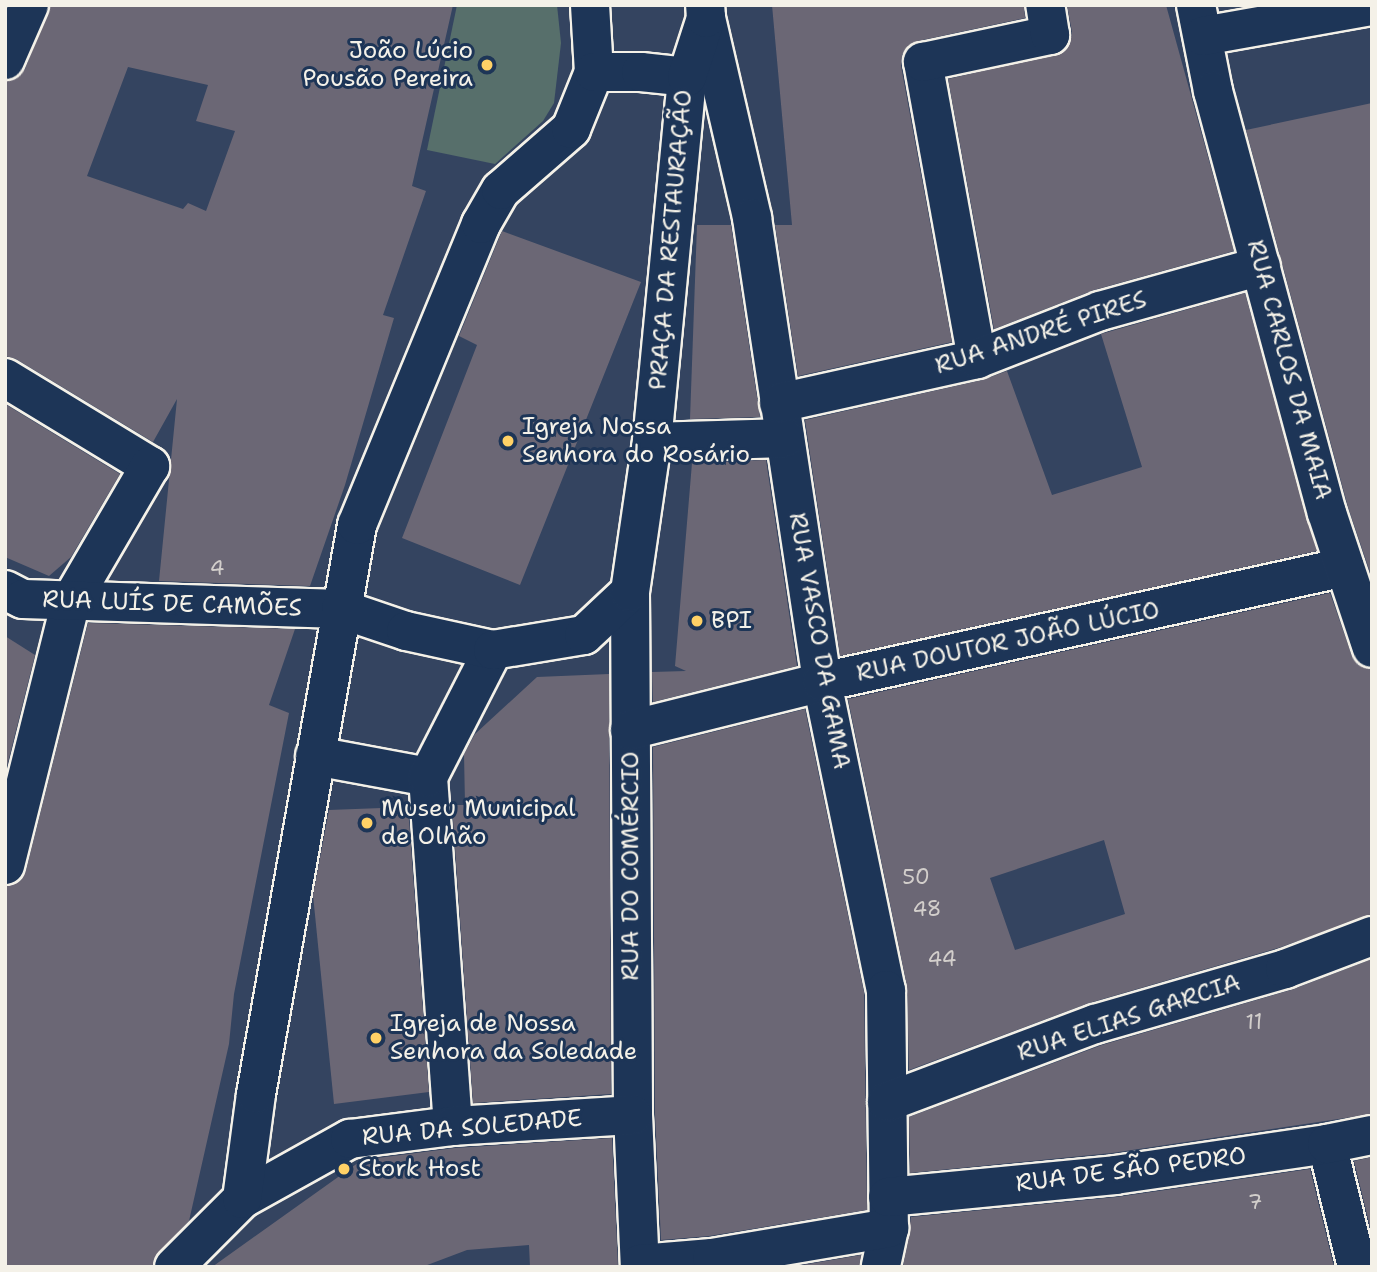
<!DOCTYPE html>
<meta charset="utf-8">
<style>
body{margin:0}
#map{position:relative;width:1377px;height:1272px;overflow:hidden;background:#344460;font-family:"Shantell Sans",sans-serif}
div>[style]{position:absolute}
.green>*{inset:0;background:#576f6b}
.building>*{inset:0;background:#6b6775}
.roads{filter:drop-shadow(2px 0 #f4f1e8) drop-shadow(-2px 0 #f4f1e8) drop-shadow(0 2px #f4f1e8) drop-shadow(0 -2px #f4f1e8)}
.pedestrian>*{height:38px;margin:-19px;padding:0 19px;transform-origin:19px;border-radius:19px;background:#1d3557}
.minor>*{height:38px;margin:-19px;padding:0 19px;transform-origin:19px;border-radius:19px;background:#1d3557}
.tertiary>*{height:38px;margin:-19px;padding:0 19px;transform-origin:19px;border-radius:19px;background:#1d3557}
.secondary>*{height:38px;margin:-19px;padding:0 19px;transform-origin:19px;border-radius:19px;background:#1d3557}
.dots>*{width:19px;height:19px;translate:-50% -50%;box-sizing:border-box;border:4px solid #1d3557;border-radius:50%}
span{translate:-50% -50%;white-space:nowrap;text-align:center;line-height:1.15;-webkit-text-stroke:6px #1d3557;paint-order:stroke}
.number-label{font-size:21px;color:#d2cecb}
.number-label span{-webkit-text-stroke-width:0}
.poi-label{font-size:24px;color:#f4f1e8}
.right{translate:-100% -50%;text-align:right}
.left{translate:0 -50%;text-align:left}
.street-label{font-size:24px;color:#f4f1e8}
.frame{position:absolute;inset:0;border:7px solid #f4f1e8;pointer-events:none}
</style>
<div id="map">
<div class="green">
<i style="clip-path:polygon(457px 5px,557px 5px,561px 43px,554px 103px,543px 121px,495px 164px,427px 150px)"></i>
</div>
<div class="building">
<i style="clip-path:polygon(evenodd,50px 5px,453px 5px,412px 186px,426px 191px,383px 315px,394px 318px,345px 485px,310px 586px,159px 581px,177px 399px,153px 442px,16px 359px,5px 356px,5px 81px,17px 78px,25px 69px,50px 5px,128px 67px,208px 85px,196px 121px,235px 131px,206px 211px,188px 203px,183px 209px,87px 176px,128px 67px)"></i>
<i style="clip-path:polygon(772px 5px,1024px 5px,1025px 18px,918px 41px,908px 46px,902px 55px,901px 66px,952px 342px,798px 376px,775px 225px,792px 225px)"></i>
<i style="clip-path:polygon(1067px 5px,1166px 5px,1234px 251px,1094px 290px,994px 329px,948px 79px,1064px 52px,1070px 43px,1072px 32px)"></i>
<i style="clip-path:polygon(1372px 103px,1372px 578px,1348px 507px,1246px 130px)"></i>
<i style="clip-path:polygon(697px 225px,731px 225px,760px 417px,690px 419px)"></i>
<i style="clip-path:polygon(502px 231px,641px 282px,520px 585px,402px 538px,477px 345px,459px 336px)"></i>
<i style="clip-path:polygon(1245px 293px,1317px 551px,840px 656px,805px 420px,982px 380px,1007px 371px,1052px 495px,1142px 467px,1101px 334px)"></i>
<i style="clip-path:polygon(5px 404px,120px 474px,71px 557px,49px 576px,5px 557px)"></i>
<i style="clip-path:polygon(766px 460px,797px 666px,653px 702px,652px 672px,686px 671px,675px 666px,692px 463px)"></i>
<i style="clip-path:polygon(evenodd,1330px 593px,1352px 656px,1358px 665px,1372px 669px,1372px 915px,1278px 948px,1089px 1003px,909px 1070px,907px 986px,848px 699px,1330px 593px,1104px 840px,1125px 914px,1015px 950px,990px 878px,1104px 840px)"></i>
<i style="clip-path:polygon(88px 623px,295px 629px,269px 705px,289px 713px,234px 994px,229px 1044px,189px 1221px,159px 1252px,153px 1267px,5px 1267px,5px 886px,20px 881px,26px 870px)"></i>
<i style="clip-path:polygon(5px 636px,35px 655px,5px 774px)"></i>
<i style="clip-path:polygon(609px 674px,611px 1094px,473px 1103px,452px 805px,465px 805px,464px 754px,475px 734px,537px 677px)"></i>
<i style="clip-path:polygon(805px 709px,864px 992px,867px 1210px,709px 1236px,661px 1240px,655px 1114px,653px 747px)"></i>
<i style="clip-path:polygon(408px 807px,429px 1092px,334px 1104px,313px 895px,329px 810px)"></i>
<i style="clip-path:polygon(1372px 959px,1372px 1114px,1112px 1153px,910px 1173px,909px 1117px,1102px 1045px,1291px 990px)"></i>
<i style="clip-path:polygon(612px 1138px,618px 1267px,530px 1267px,529px 1245px,467px 1250px,422px 1267px,212px 1267px,362px 1160px,455px 1148px)"></i>
<i style="clip-path:polygon(1372px 1157px,1372px 1235px,1354px 1161px)"></i>
<i style="clip-path:polygon(1310px 1169px,1334px 1267px,903px 1267px,911px 1217px,1117px 1197px)"></i>
<i style="clip-path:polygon(861px 1255px,860px 1267px,791px 1267px)"></i>
</div>
<div class="roads">
<div class="pedestrian">
<i style="left:706px;top:18px;width:205px;rotate:77deg"></i>
<i style="left:752px;top:218px;width:469px;rotate:81.4deg"></i>
<i style="left:822px;top:682px;width:315px;rotate:78.3deg"></i>
<i style="left:886px;top:990px;width:238px;rotate:89.3deg"></i>
<i style="left:889px;top:1228px;width:40px;rotate:102deg"></i>
<i style="left:652px;top:442px;width:133px;rotate:-1.7deg"></i>
<i style="left:630px;top:592px;width:523px;rotate:89.67deg"></i>
<i style="left:633px;top:1115px;width:152px;rotate:87.4deg"></i>
<i style="left:630px;top:730px;width:198px;rotate:-14deg"></i>
<i style="left:822px;top:682px;width:535px;rotate:-12.4deg"></i>
<i style="left:315px;top:756px;width:115px;rotate:10.5deg"></i>
<i style="left:453px;top:1126px;width:350px;rotate:-94.1deg"></i>
<i style="left:428px;top:777px;width:143px;rotate:-62.9deg"></i>
<i style="left:242px;top:1199px;width:124px;rotate:-29.1deg"></i>
<i style="left:350px;top:1139px;width:104px;rotate:-7.2deg"></i>
<i style="left:453px;top:1126px;width:180px;rotate:-3.5deg"></i>
<i style="left:640px;top:1264px;width:72px;rotate:-4.8deg"></i>
<i style="left:712px;top:1258px;width:180px;rotate:-9.6deg"></i>
</div>
<div class="minor">
<i style="left:1196px;top:5px;width:88px;rotate:78.8deg"></i>
<i style="left:1213px;top:91px;width:437px;rotate:74.9deg"></i>
<i style="left:1327px;top:513px;width:142px;rotate:71.6deg"></i>
<i style="left:1203px;top:36px;width:172px;rotate:-10.1deg"></i>
<i style="left:5px;top:60px;width:60px;rotate:-66.4deg"></i>
<i style="left:977px;top:359px;width:302px;rotate:-100.3deg"></i>
<i style="left:923px;top:62px;width:130px;rotate:-12deg"></i>
<i style="left:1050px;top:35px;width:30px;rotate:-99deg"></i>
<i style="left:5px;top:378px;width:170px;rotate:31.3deg"></i>
<i style="left:150px;top:466px;width:156px;rotate:120.3deg"></i>
<i style="left:71px;top:601px;width:272px;rotate:104deg"></i>
<i style="left:779px;top:403px;width:203px;rotate:-12.5deg"></i>
<i style="left:977px;top:359px;width:132px;rotate:-21.3deg"></i>
<i style="left:1100px;top:311px;width:167px;rotate:-15.6deg"></i>
<i style="left:5px;top:590px;width:20px;rotate:27deg"></i>
<i style="left:23px;top:599px;width:318px;rotate:1.8deg"></i>
<i style="left:341px;top:609px;width:69px;rotate:18.7deg"></i>
<i style="left:406px;top:631px;width:89px;rotate:12.3deg"></i>
<i style="left:493px;top:650px;width:92px;rotate:-9.4deg"></i>
<i style="left:584px;top:635px;width:63px;rotate:-43.1deg"></i>
<i style="left:630px;top:592px;width:152px;rotate:-81.7deg"></i>
<i style="left:652px;top:442px;width:367px;rotate:-84.5deg"></i>
<i style="left:887px;top:1102px;width:222px;rotate:-20.6deg"></i>
<i style="left:1095px;top:1024px;width:198px;rotate:-16.1deg"></i>
<i style="left:1285px;top:969px;width:93px;rotate:-20.8deg"></i>
<i style="left:1327px;top:1144px;width:127px;rotate:76.3deg"></i>
<i style="left:888px;top:1197px;width:228px;rotate:-5.5deg"></i>
<i style="left:1115px;top:1175px;width:214px;rotate:-8.3deg"></i>
<i style="left:1327px;top:1144px;width:46px;rotate:-11.3deg"></i>
</div>
<div class="tertiary">
<i style="left:174px;top:1267px;width:96px;rotate:-45deg"></i>
<i style="left:242px;top:1199px;width:106px;rotate:-82.4deg"></i>
<i style="left:256px;top:1094px;width:578px;rotate:-79.93deg"></i>
<i style="left:357px;top:525px;width:326px;rotate:-67.6deg"></i>
<i style="left:481px;top:224px;width:39px;rotate:-60deg"></i>
<i style="left:501px;top:190px;width:93px;rotate:-41.1deg"></i>
<i style="left:571px;top:129px;width:61px;rotate:-68deg"></i>
</div>
<div class="secondary">
<i style="left:590px;top:5px;width:67px;rotate:86.6deg"></i>
<i style="left:594px;top:72px;width:47px"></i>
<i style="left:641px;top:72px;width:46px;rotate:6.2deg"></i>
<i style="left:687px;top:77px;width:62px;rotate:-72.1deg"></i>
<i style="left:706px;top:18px;width:13px;rotate:-94deg"></i>
</div>
</div>
<div class="dots">
<i style="left:487px;top:65px;background:#ffd166"></i>
<i style="left:508px;top:441px;background:#ffd166"></i>
<i style="left:697px;top:621px;background:#ffd166"></i>
<i style="left:367px;top:823px;background:#ffd166"></i>
<i style="left:376px;top:1038px;background:#ffd166"></i>
<i style="left:344px;top:1169px;background:#ffd166"></i>
</div>
<div class="number-label">
<span style="left:217px;top:568px">4</span>
<span style="left:916px;top:877px">50</span>
<span style="left:927px;top:909px">48</span>
<span style="left:942px;top:959px">44</span>
<span style="left:1254px;top:1022px">11</span>
<span style="left:1255px;top:1202px">7</span>
</div>
<div class="poi-label">
<span class="right" style="left:473px;top:65px">João Lúcio<br>Pousão Pereira</span>
<span class="left" style="left:522px;top:441px">Igreja Nossa<br>Senhora do Rosário</span>
<span class="left" style="left:711px;top:621px">BPI</span>
<span class="left" style="left:381px;top:823px">Museu Municipal<br>de Olhão</span>
<span class="left" style="left:390px;top:1038px">Igreja de Nossa<br>Senhora da Soledade</span>
<span class="left" style="left:358px;top:1169px">Stork Host</span>
</div>
<div class="street-label">
<span style="left:671px;top:240px;rotate:-85deg">PRAÇA DA RESTAURAÇÃO</span>
<span style="left:1041px;top:333px;rotate:-18deg">RUA ANDRÉ PIRES</span>
<span style="left:1289px;top:370px;rotate:75deg">RUA CARLOS DA MAIA</span>
<span style="left:172px;top:604px;rotate:2deg">RUA LUÍS DE CAMÕES</span>
<span style="left:819px;top:641px;rotate:80deg">RUA VASCO DA GAMA</span>
<span style="left:1008px;top:642px;rotate:-12deg">RUA DOUTOR JOÃO LÚCIO</span>
<span style="left:631px;top:866px;rotate:-90deg">RUA DO COMÉRCIO</span>
<span style="left:1129px;top:1018px;rotate:-18deg">RUA ELIAS GARCIA</span>
<span style="left:472px;top:1128px;rotate:-5deg">RUA DA SOLEDADE</span>
<span style="left:1131px;top:1170px;rotate:-7deg">RUA DE SÃO PEDRO</span>
</div>
<div class="frame"></div>
</div>
